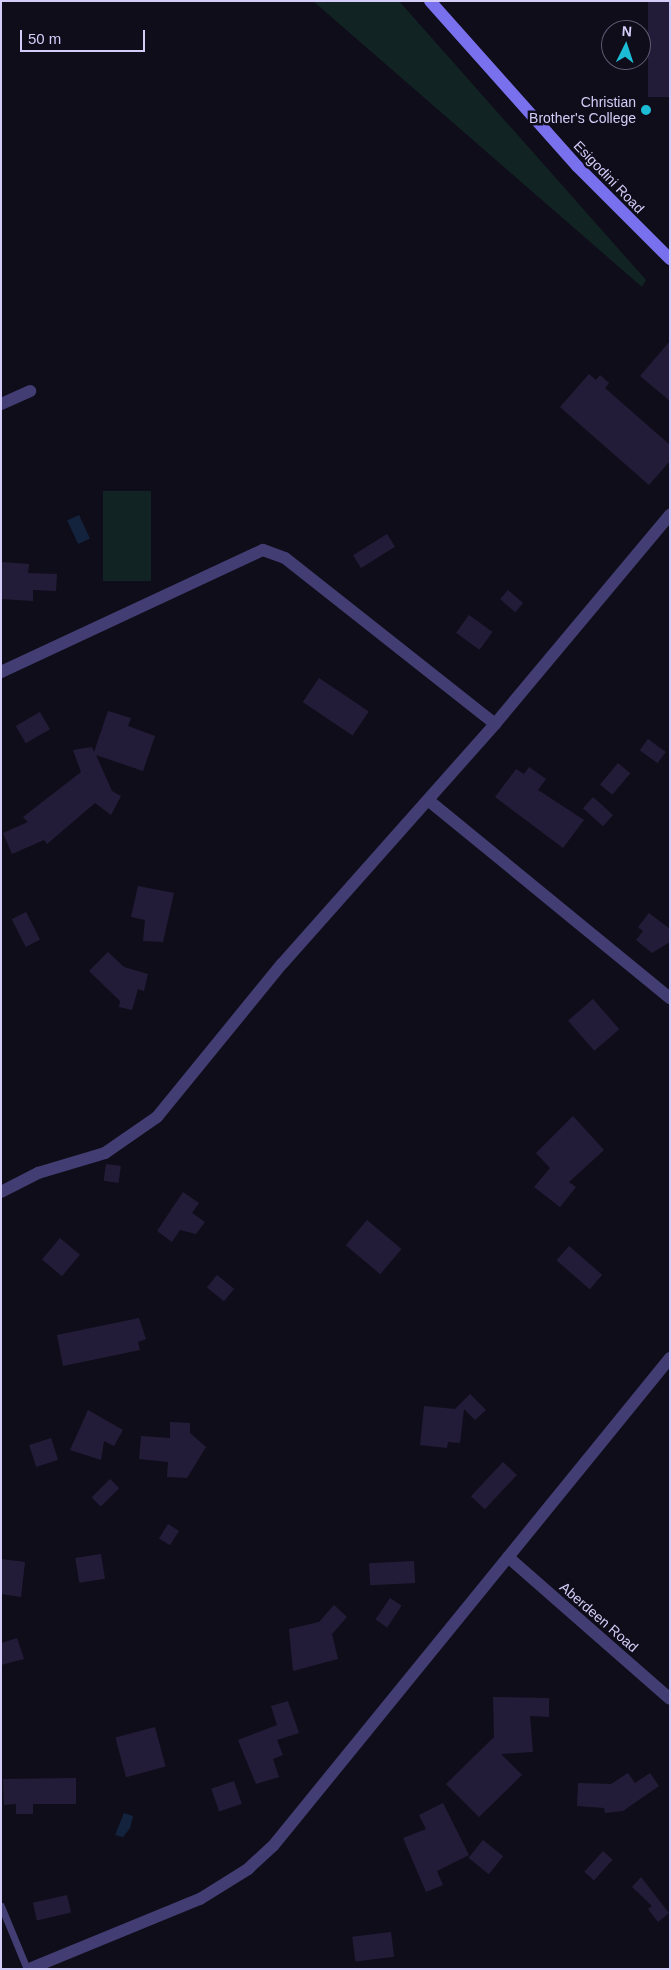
<!DOCTYPE html>
<style>
body{margin:0}
#map{position:relative;width:671px;height:1970px;overflow:hidden;background:#100d1a;font-family:Helvetica,sans-serif}
div>[style]{position:absolute}
.green>*{inset:0;background:#112323;transform-origin:0 0}
.water>*{inset:0;background:#13233e;transform-origin:0 0}
.building>*{inset:0;background:#231c39;transform-origin:0 0}
.service>*{height:7px;margin:-3.5px;padding:0 3.5px;transform-origin:3.5px;border-radius:3.5px;background:#423e74}
.minor>*{height:12px;margin:-6px;padding:0 6px;transform-origin:6px;border-radius:6px;background:#423e74}
.secondary>*{height:12px;margin:-6px;padding:0 6px;transform-origin:6px;border-radius:6px;background:#7970ed}
.dots>*{width:14px;height:14px;translate:-50% -50%;box-sizing:border-box;border:2px solid #100d1a;border-radius:50%}
span{translate:-50% -50%;white-space:nowrap;text-align:center;line-height:1.15;-webkit-text-stroke:5px #100d1a;paint-order:stroke}
.poi-label{font-size:14px;color:#d4cdf9}
.right{translate:-100% -50%;text-align:right}
.street-label{font-size:14px;color:#d4cdf9}
.frame{position:absolute;inset:0;border:2px solid #d4cdf9;pointer-events:none}
.north{position:absolute;left:601px;top:20px;width:50px;height:50px;box-sizing:border-box;background:#100d1a;border:1px solid #5e5a73;border-radius:50%;rotate:4deg;font-size:14px;font-weight:700;line-height:20px;text-align:center;color:#d4cdf9}
.north::after{content:'';display:block;margin:auto;width:18px;height:22px;background:#1cbbd6;clip-path:polygon(50% 0,100% 100%,50% 72%,0 100%)}
.scale{position:absolute;left:20px;top:30px;width:125px;height:22px;box-sizing:border-box;border:2px solid #d4cdf9;border-top:0;padding-left:6px;font-size:15px;line-height:18px;white-space:nowrap;color:#d4cdf9;-webkit-text-stroke:4px #100d1a;paint-order:stroke}
</style>
<div id="map">
<div class="green">
<i style="clip-path:polygon(313px 1px,399px 1px,646px 280px,642px 287px)"></i>
<i style="left:103px;top:491px;width:48px;height:90px"></i>
</div>
<div class="water">
<i style="left:79px;top:515px;width:26px;height:13px;rotate:65deg"></i>
<i style="clip-path:polygon(124px 1813px,133px 1816px,130px 1828px,123px 1837px,115px 1835px)"></i>
</div>
<div class="building">
<i style="left:648px;top:1px;width:22px;height:96px"></i>
<i style="clip-path:polygon(670px 341px,670px 401px,640px 376px)"></i>
<i style="clip-path:polygon(589px 374px,596px 380px,600px 375px,609px 383px,605px 388px,670px 445px,670px 461px,649px 485px,560px 407px)"></i>
<i style="left:387px;top:534px;width:15px;height:40px;rotate:58deg"></i>
<i style="clip-path:polygon(1px 562px,29px 564px,28px 573px,57px 574px,56px 591px,33px 590px,33px 601px,1px 599px)"></i>
<i style="left:508px;top:590px;width:20px;height:12px;rotate:41deg"></i>
<i style="left:469px;top:615px;width:29px;height:22px;rotate:36deg"></i>
<i style="left:319px;top:678px;width:60px;height:29px;rotate:34deg"></i>
<i style="clip-path:polygon(108px 711px,131px 718px,128px 726px,155px 736px,143px 771px,96px 755px,112px 791px,121px 796px,111px 815px,95px 803px,47px 844px,44px 840px,12px 854px,3px 833px,28px 822px,23px 817px,81px 772px,73px 750px,92px 747px,94px 752px)"></i>
<i style="left:40px;top:712px;width:20px;height:28px;rotate:60deg"></i>
<i style="left:648px;top:739px;width:22px;height:14px;rotate:36deg"></i>
<i style="left:618px;top:763px;width:16px;height:28px;rotate:40deg"></i>
<i style="clip-path:polygon(529px 767px,546px 779px,538px 790px,584px 820px,563px 848px,495px 797px,516px 769px,524px 774px)"></i>
<i style="left:593px;top:797px;width:27px;height:15px;rotate:42deg"></i>
<i style="clip-path:polygon(138px 886px,174px 893px,163px 942px,143px 941px,145px 920px,131px 917px)"></i>
<i style="left:26px;top:912px;width:31px;height:16px;rotate:63deg"></i>
<i style="clip-path:polygon(649px 913px,670px 929px,670px 942px,652px 953px,636px 940px,643px 931px,638px 927px)"></i>
<i style="clip-path:polygon(108px 952px,124px 967px,148px 974px,144px 991px,138px 989px,132px 1010px,119px 1007px,120px 1001px,89px 971px)"></i>
<i style="left:593px;top:999px;width:40px;height:33px;rotate:49deg"></i>
<i style="clip-path:polygon(573px 1116px,604px 1150px,569px 1182px,576px 1187px,560px 1207px,534px 1187px,550px 1168px,536px 1153px)"></i>
<i style="left:106px;top:1164px;width:15px;height:17px;rotate:8deg"></i>
<i style="clip-path:polygon(183px 1192px,199px 1203px,192px 1213px,205px 1222px,196px 1234px,180px 1230px,172px 1242px,157px 1231px)"></i>
<i style="left:367px;top:1220px;width:45px;height:33px;rotate:40deg"></i>
<i style="left:60px;top:1238px;width:26px;height:28px;rotate:40deg"></i>
<i style="left:569px;top:1246px;width:44px;height:19px;rotate:41deg"></i>
<i style="left:217px;top:1275px;width:22px;height:16px;rotate:39deg"></i>
<i style="clip-path:polygon(139px 1318px,146px 1339px,138px 1342px,140px 1350px,63px 1366px,57px 1335px)"></i>
<i style="clip-path:polygon(470px 1394px,486px 1410px,475px 1420px,464px 1409px,460px 1443px,448px 1442px,447px 1448px,420px 1445px,424px 1406px,455px 1409px)"></i>
<i style="clip-path:polygon(88px 1410px,123px 1430px,114px 1446px,104px 1441px,101px 1460px,70px 1450px)"></i>
<i style="clip-path:polygon(170px 1422px,190px 1423px,190px 1433px,206px 1447px,187px 1478px,167px 1477px,168px 1462px,139px 1459px,141px 1436px,170px 1438px)"></i>
<i style="left:51px;top:1438px;width:23px;height:23px;rotate:72deg"></i>
<i style="left:503px;top:1462px;width:19px;height:47px;rotate:43deg"></i>
<i style="left:110px;top:1479px;width:13px;height:26px;rotate:45deg"></i>
<i style="left:168px;top:1524px;width:13px;height:17px;rotate:32deg"></i>
<i style="left:101px;top:1554px;width:25px;height:26px;rotate:81deg"></i>
<i style="clip-path:polygon(1px 1559px,25px 1562px,21px 1597px,1px 1594px)"></i>
<i style="left:414px;top:1561px;width:22px;height:45px;rotate:87deg"></i>
<i style="left:390px;top:1598px;width:14px;height:26px;rotate:34deg"></i>
<i style="clip-path:polygon(334px 1605px,347px 1617px,332px 1634px,338px 1659px,293px 1671px,289px 1629px,319px 1622px)"></i>
<i style="clip-path:polygon(17px 1638px,24px 1659px,1px 1665px,1px 1643px)"></i>
<i style="clip-path:polygon(493px 1697px,549px 1698px,549px 1717px,530px 1716px,533px 1752px,501px 1754px,522px 1775px,479px 1817px,446px 1784px,494px 1737px)"></i>
<i style="clip-path:polygon(288px 1701px,299px 1733px,277px 1740px,283px 1755px,273px 1759px,279px 1777px,256px 1784px,238px 1740px,277px 1725px,271px 1706px)"></i>
<i style="left:155px;top:1727px;width:41px;height:41px;rotate:75deg"></i>
<i style="clip-path:polygon(628px 1773px,635px 1783px,650px 1773px,659px 1786px,623px 1811px,605px 1813px,604px 1808px,577px 1806px,578px 1783px,611px 1784px)"></i>
<i style="clip-path:polygon(76px 1778px,76px 1804px,33px 1804px,33px 1814px,16px 1814px,16px 1804px,4px 1805px,3px 1779px)"></i>
<i style="left:234px;top:1781px;width:24px;height:24px;rotate:71deg"></i>
<i style="clip-path:polygon(443px 1803px,469px 1855px,437px 1871px,443px 1885px,426px 1892px,403px 1838px,426px 1829px,419px 1815px)"></i>
<i style="left:483px;top:1840px;width:26px;height:23px;rotate:39deg"></i>
<i style="left:603px;top:1851px;width:13px;height:28px;rotate:42deg"></i>
<i style="clip-path:polygon(641px 1877px,669px 1913px,658px 1922px,648px 1909px,652px 1906px,632px 1887px)"></i>
<i style="left:67px;top:1895px;width:18px;height:35px;rotate:77deg"></i>
<i style="left:391px;top:1932px;width:25px;height:39px;rotate:83deg"></i>
</div>
<div class="service">
<i style="left:1px;top:1906px;width:68px;rotate:67.6deg"></i>
</div>
<div class="minor">
<i style="left:1px;top:404px;width:32px;rotate:-24deg"></i>
<i style="left:1px;top:672px;width:289px;rotate:-25deg"></i>
<i style="left:263px;top:550px;width:23px;rotate:20deg"></i>
<i style="left:285px;top:558px;width:268px;rotate:38.3deg"></i>
<i style="left:428px;top:800px;width:313px;rotate:39.3deg"></i>
<i style="left:1px;top:1192px;width:42px;rotate:-27.2deg"></i>
<i style="left:38px;top:1173px;width:70px;rotate:-16.6deg"></i>
<i style="left:105px;top:1153px;width:63px;rotate:-34.7deg"></i>
<i style="left:157px;top:1117px;width:198px;rotate:-50.8deg"></i>
<i style="left:282px;top:964px;width:321px;rotate:-48.4deg"></i>
<i style="left:495px;top:724px;width:273px;rotate:-50.1deg"></i>
<i style="left:508px;top:1557px;width:215px;rotate:41.2deg"></i>
<i style="left:29px;top:1969px;width:185px;rotate:-22.3deg"></i>
<i style="left:200px;top:1899px;width:57px;rotate:-32deg"></i>
<i style="left:248px;top:1869px;width:34px;rotate:-43deg"></i>
<i style="left:273px;top:1846px;width:629px;rotate:-50.87deg"></i>
</div>
<div class="secondary">
<i style="left:430px;top:1px;width:221px;rotate:48.3deg"></i>
<i style="left:577px;top:166px;width:132px;rotate:45deg"></i>
</div>
<div class="dots">
<i style="left:646px;top:110px;background:#1cbbd6"></i>
</div>
<div class="poi-label">
<span class="right" style="left:636px;top:110px">Christian<br>Brother's College</span>
</div>
<div class="street-label">
<span style="left:609px;top:177px;rotate:46deg">Esigodini Road</span>
<span style="left:599px;top:1617px;rotate:41deg">Aberdeen Road</span>
</div>
<div class="frame"></div>
<div class="north">N</div>
<div class="scale">50 m</div>
</div>
